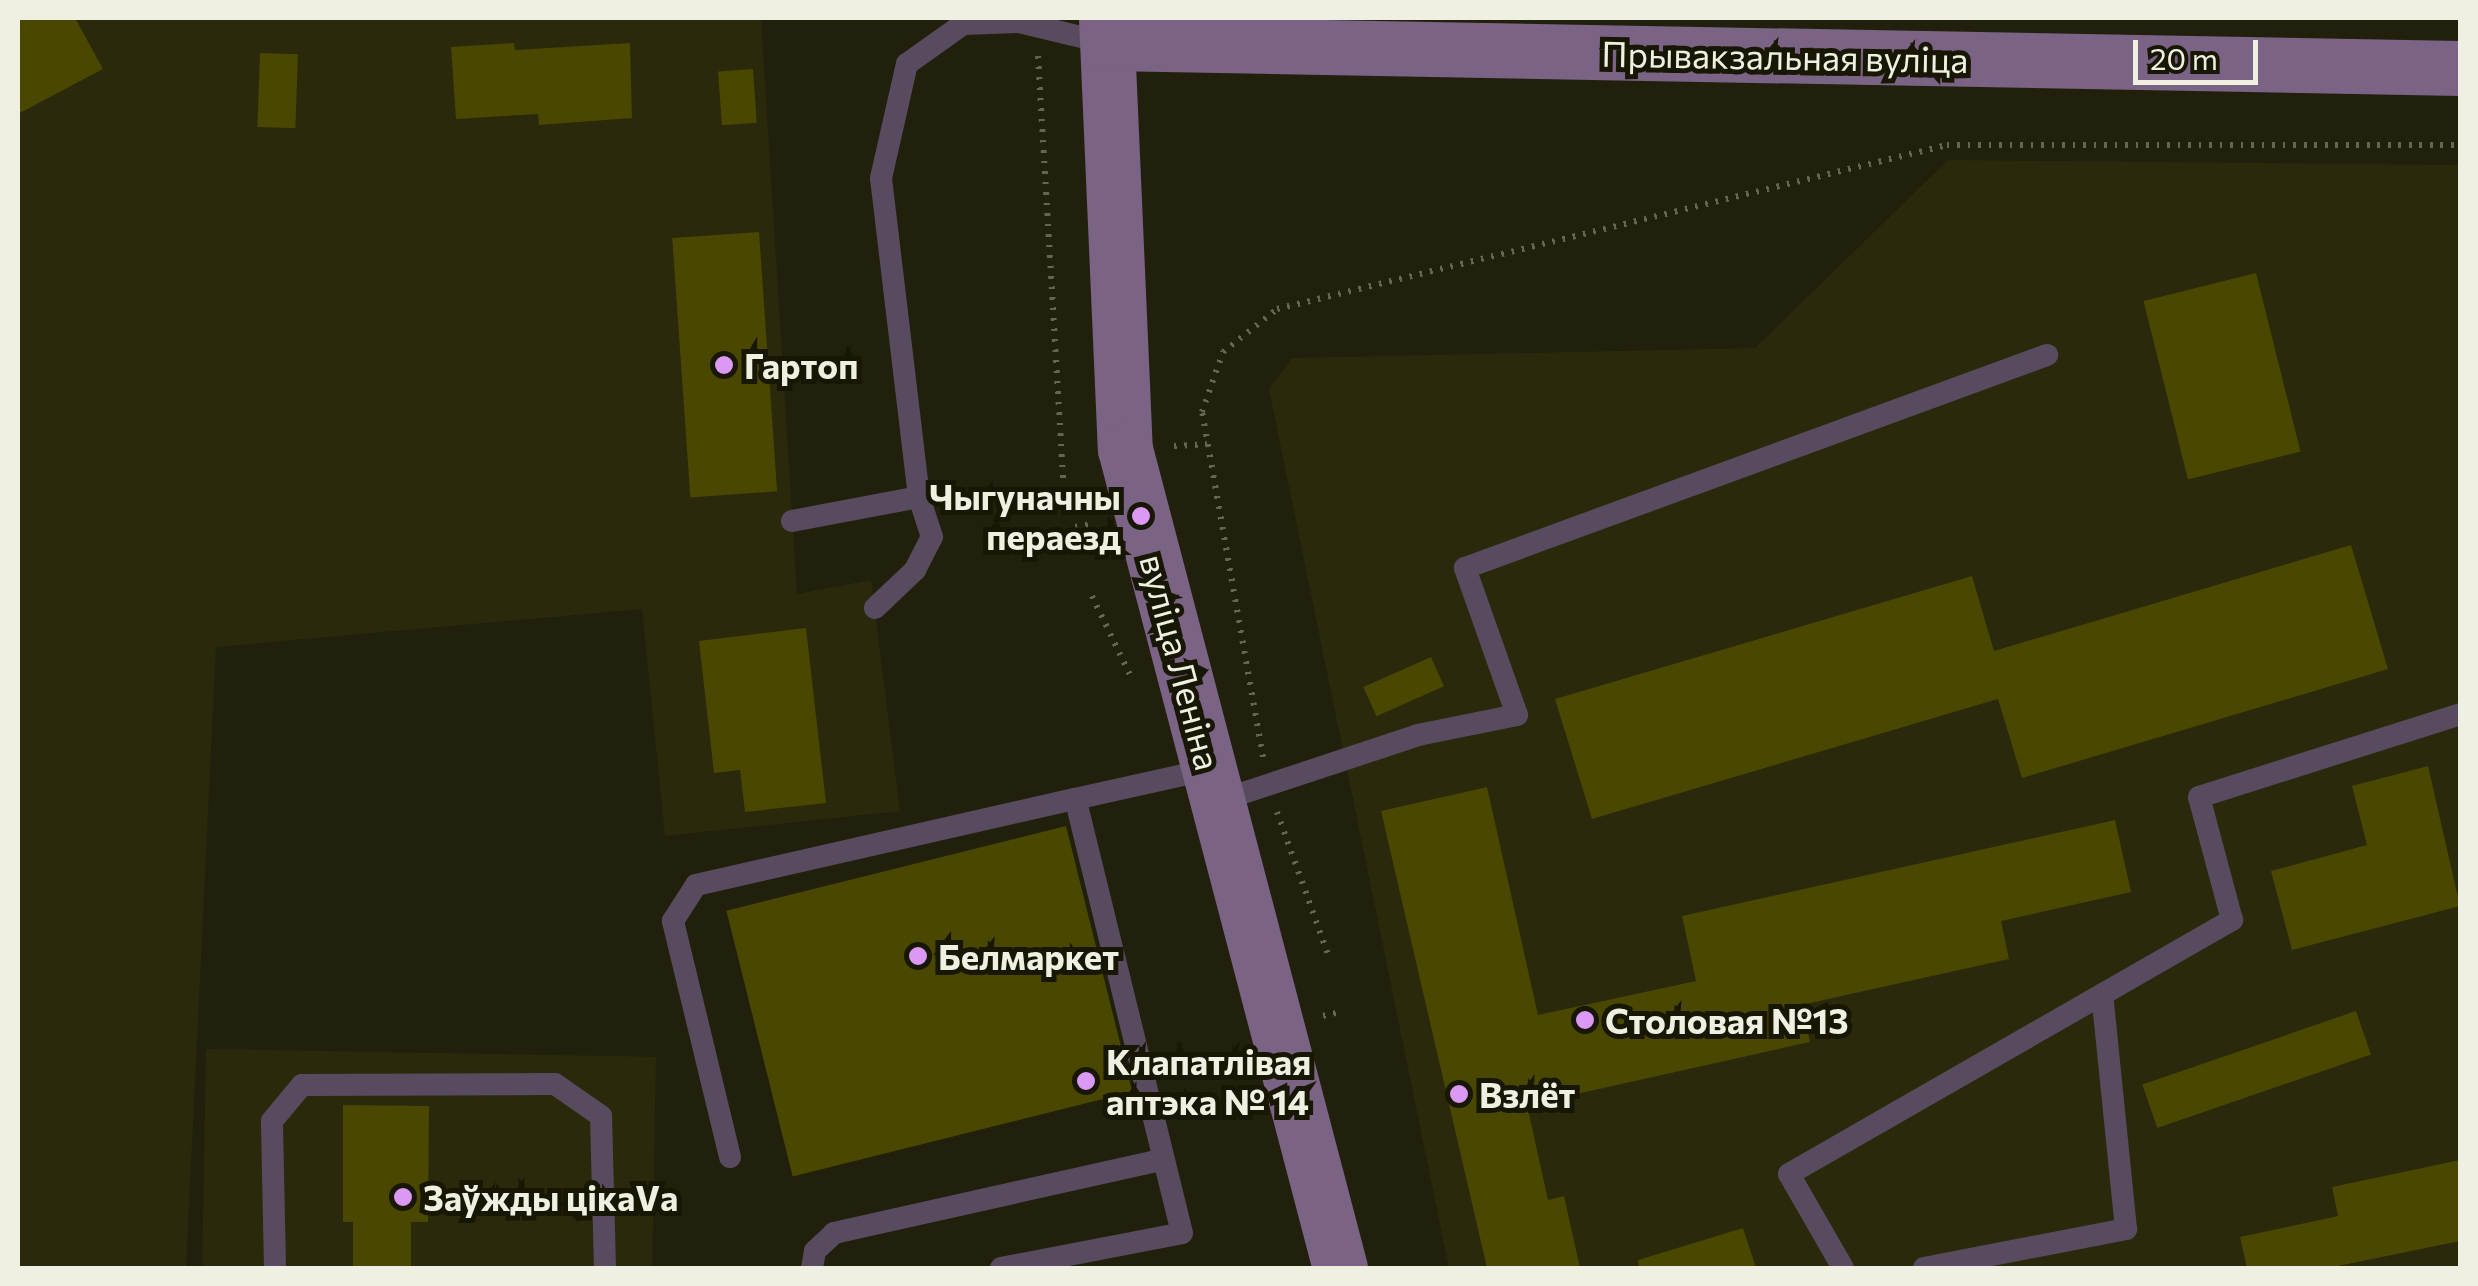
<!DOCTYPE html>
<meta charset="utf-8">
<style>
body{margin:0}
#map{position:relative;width:2478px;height:1286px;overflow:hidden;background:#21200c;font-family:Commissioner,sans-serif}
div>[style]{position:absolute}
.built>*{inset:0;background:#2a290c;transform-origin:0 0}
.building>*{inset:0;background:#4a4700;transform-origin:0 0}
.path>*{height:6px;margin-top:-3px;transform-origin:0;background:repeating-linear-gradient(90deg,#666554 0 2.5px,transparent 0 10.5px)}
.lane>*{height:22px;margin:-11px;padding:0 11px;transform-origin:11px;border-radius:11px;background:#594b5f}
.secondary>*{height:55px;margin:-27.5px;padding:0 27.5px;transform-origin:27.5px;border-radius:27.5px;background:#7a6384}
.dots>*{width:28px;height:28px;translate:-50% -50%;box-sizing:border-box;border:5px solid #181704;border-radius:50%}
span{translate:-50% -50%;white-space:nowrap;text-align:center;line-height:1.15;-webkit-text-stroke:10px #181704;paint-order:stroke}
.street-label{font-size:35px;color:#efefe2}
.poi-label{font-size:35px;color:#efefe2;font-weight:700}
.left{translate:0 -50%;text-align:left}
.right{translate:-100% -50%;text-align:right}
.frame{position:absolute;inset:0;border:20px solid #efefe2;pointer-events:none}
.scale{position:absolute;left:2133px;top:40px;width:125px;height:45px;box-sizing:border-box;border:5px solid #efefe2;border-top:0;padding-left:12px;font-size:30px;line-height:35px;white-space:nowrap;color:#efefe2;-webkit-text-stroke:8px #181704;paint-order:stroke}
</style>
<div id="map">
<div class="built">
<i style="clip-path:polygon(18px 18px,761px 18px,797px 594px,871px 580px,900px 811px,665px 836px,642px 609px,216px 647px,186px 1268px,18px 1268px)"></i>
<i style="clip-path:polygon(1948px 160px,2460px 165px,2460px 1268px,1449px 1268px,1269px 389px,1292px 358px,1755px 348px)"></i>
<i style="left:206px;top:1049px;width:450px;height:219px;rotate:1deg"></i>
</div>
<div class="building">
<i style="clip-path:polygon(18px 18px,75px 18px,103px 69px,18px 114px)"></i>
<i style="clip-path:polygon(514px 43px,515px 50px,630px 43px,632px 118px,539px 125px,538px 114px,456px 119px,451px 47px)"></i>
<i style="left:260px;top:53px;width:38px;height:74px;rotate:2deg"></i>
<i style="left:753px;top:69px;width:54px;height:35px;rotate:86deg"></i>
<i style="left:759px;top:232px;width:260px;height:87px;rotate:86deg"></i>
<i style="left:2256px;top:273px;width:184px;height:116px;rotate:76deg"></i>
<i style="clip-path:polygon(2351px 545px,2388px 669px,2022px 778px,1998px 699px,1592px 819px,1555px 699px,1972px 576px,1994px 651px)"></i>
<i style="clip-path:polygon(806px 628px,826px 803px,745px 812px,740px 770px,714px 773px,699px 641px)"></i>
<i style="left:1431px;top:657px;width:32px;height:74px;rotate:66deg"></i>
<i style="clip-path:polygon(2428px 766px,2460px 906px,2292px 950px,2271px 871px,2367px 845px,2352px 786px)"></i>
<i style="clip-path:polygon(1487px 787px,1538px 1015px,1696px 981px,1682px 916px,2115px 820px,2131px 892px,2001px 921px,2009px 959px,1801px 1005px,1810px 1042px,1527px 1105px,1548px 1200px,1564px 1196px,1580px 1268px,1487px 1268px,1381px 811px)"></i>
<i style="left:1066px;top:826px;width:274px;height:350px;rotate:76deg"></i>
<i style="left:2356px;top:1011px;width:46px;height:226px;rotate:71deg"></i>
<i style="clip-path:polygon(343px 1105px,429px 1106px,428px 1222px,411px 1222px,411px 1268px,353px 1268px,353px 1222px,343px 1222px)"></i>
<i style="clip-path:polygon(2460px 1160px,2460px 1241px,2328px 1268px,2247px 1268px,2240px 1237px,2338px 1216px,2332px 1187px)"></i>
<i style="clip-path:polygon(1743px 1228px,1756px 1268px,1639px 1268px,1638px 1260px)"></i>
</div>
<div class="path">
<i style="left:1038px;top:56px;width:428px;rotate:86.6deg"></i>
<i style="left:1174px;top:446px;width:33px;rotate:-3deg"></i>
<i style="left:1075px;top:527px;width:20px;rotate:-11deg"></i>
<i style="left:1092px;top:596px;width:92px;rotate:64.3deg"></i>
<i style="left:1263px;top:757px;width:350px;rotate:-100deg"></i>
<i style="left:1202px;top:412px;width:64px;rotate:-70.7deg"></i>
<i style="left:1223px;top:352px;width:69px;rotate:-38.5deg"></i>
<i style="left:1277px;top:309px;width:690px;rotate:-13.75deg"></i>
<i style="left:1947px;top:145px;width:513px"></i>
<i style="left:1277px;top:812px;width:154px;rotate:70.3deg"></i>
<i style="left:1323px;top:1016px;width:18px;rotate:-13deg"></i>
</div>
<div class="lane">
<i style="left:792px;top:521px;width:129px;rotate:-10.7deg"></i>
<i style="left:919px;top:497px;width:321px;rotate:-96.8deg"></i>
<i style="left:881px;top:178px;width:117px;rotate:-77.2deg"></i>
<i style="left:907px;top:64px;width:69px;rotate:-35.5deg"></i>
<i style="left:963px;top:24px;width:56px;rotate:-2deg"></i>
<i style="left:1019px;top:22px;width:89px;rotate:13.6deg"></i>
<i style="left:875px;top:608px;width:55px;rotate:-43.5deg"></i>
<i style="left:915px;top:570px;width:37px;rotate:-63deg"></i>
<i style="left:932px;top:537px;width:42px;rotate:-108deg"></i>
<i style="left:1219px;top:801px;width:210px;rotate:-18.3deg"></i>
<i style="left:1418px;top:735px;width:101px;rotate:-11.4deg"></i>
<i style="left:1517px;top:715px;width:156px;rotate:-109.5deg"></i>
<i style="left:1465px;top:568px;width:620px;rotate:-20.1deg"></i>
<i style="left:730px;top:1157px;width:243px;rotate:-103.6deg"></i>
<i style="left:673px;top:921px;width:43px;rotate:-57.4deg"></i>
<i style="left:696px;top:885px;width:389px;rotate:-12.8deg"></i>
<i style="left:275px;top:1268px;width:147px;rotate:-91.2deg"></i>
<i style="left:272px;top:1121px;width:47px;rotate:-50.2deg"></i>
<i style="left:302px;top:1085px;width:253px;rotate:-0.2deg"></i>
<i style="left:555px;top:1084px;width:56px;rotate:34.8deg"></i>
<i style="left:601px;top:1116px;width:152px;rotate:88.5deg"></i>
<i style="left:812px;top:1268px;width:17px;rotate:-80deg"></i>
<i style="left:815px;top:1251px;width:26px;rotate:-43deg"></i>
<i style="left:834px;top:1233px;width:335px;rotate:-12.6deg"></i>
<i style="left:1001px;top:1268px;width:184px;rotate:-10.9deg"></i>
<i style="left:1182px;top:1233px;width:447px;rotate:-103.8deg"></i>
<i style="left:1075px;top:799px;width:138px;rotate:-12.5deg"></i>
<i style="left:1843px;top:1268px;width:108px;rotate:-119.9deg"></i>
<i style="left:1789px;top:1174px;width:511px;rotate:-29.83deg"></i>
<i style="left:2232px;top:920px;width:127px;rotate:-105deg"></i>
<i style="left:2199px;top:797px;width:274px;rotate:-17.6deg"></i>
<i style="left:1924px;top:1268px;width:206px;rotate:-10.9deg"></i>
<i style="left:2126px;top:1229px;width:236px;rotate:-95.8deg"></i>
</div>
<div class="secondary">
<i style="left:1106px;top:18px;width:431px;rotate:87.5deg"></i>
<i style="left:1125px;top:449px;width:847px;rotate:75.29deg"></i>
<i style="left:1109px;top:43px;width:1351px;rotate:1.06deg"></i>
</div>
<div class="dots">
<i style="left:724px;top:365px;background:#db99f5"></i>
<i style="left:1141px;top:516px;background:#db99f5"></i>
<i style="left:918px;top:956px;background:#db99f5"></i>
<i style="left:1585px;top:1020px;background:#db99f5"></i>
<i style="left:1086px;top:1081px;background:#db99f5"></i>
<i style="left:1459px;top:1094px;background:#db99f5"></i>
<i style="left:403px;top:1197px;background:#db99f5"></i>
</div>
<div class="street-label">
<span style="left:1785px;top:56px;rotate:1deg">Прывакзальная вуліца</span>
<span style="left:1181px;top:662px;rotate:75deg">вуліца Леніна</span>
</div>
<div class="poi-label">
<span class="left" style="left:744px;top:365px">Гартоп</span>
<span class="right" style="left:1121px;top:516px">Чыгуначны<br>пераезд</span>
<span class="left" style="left:938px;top:956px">Белмаркет</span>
<span class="left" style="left:1605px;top:1020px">Столовая №13</span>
<span class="left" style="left:1106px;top:1081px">Клапатлівая<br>аптэка № 14</span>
<span class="left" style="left:1479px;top:1094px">Взлёт</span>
<span class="left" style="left:423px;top:1197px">Заўжды цікаVа</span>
</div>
<div class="frame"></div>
<div class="scale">20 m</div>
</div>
